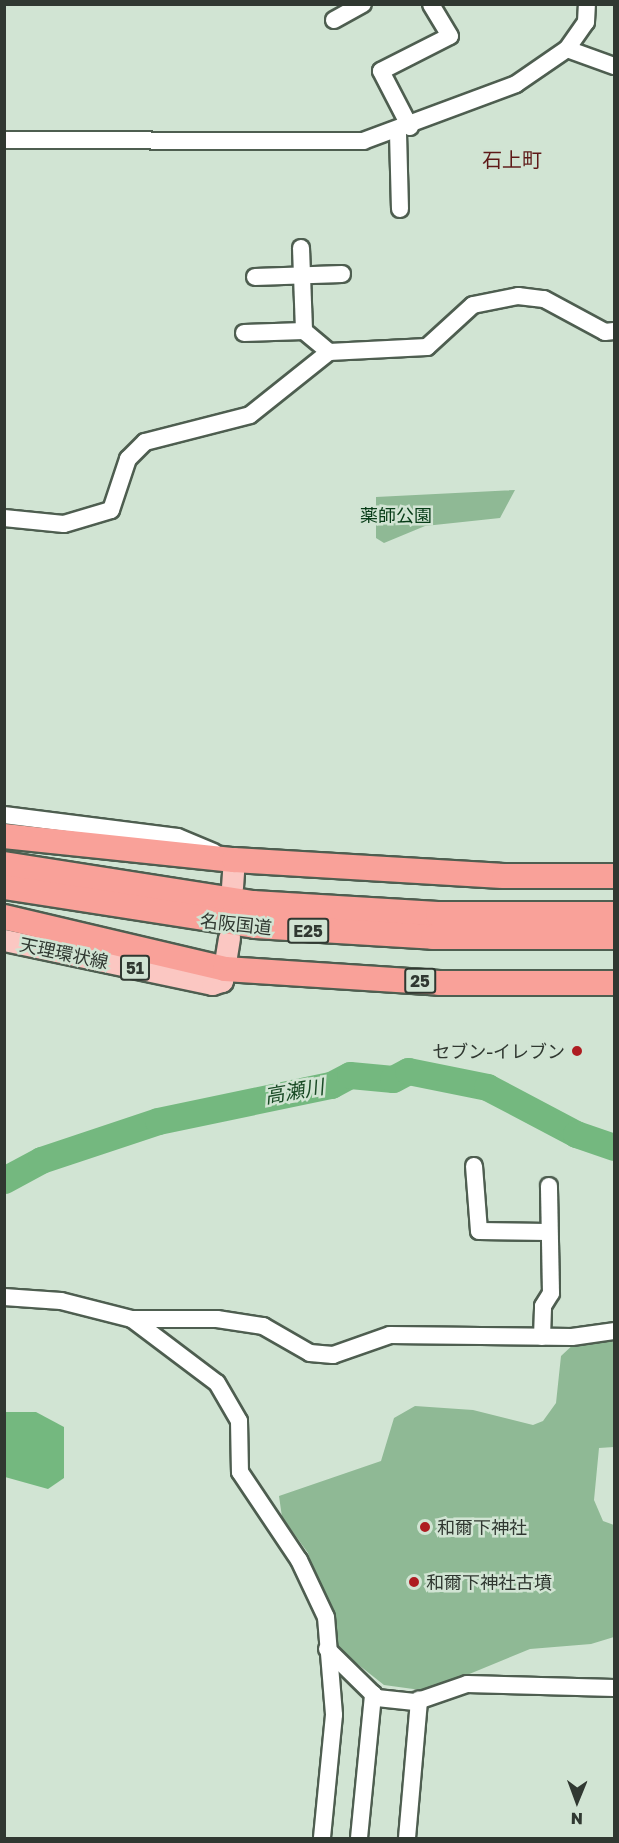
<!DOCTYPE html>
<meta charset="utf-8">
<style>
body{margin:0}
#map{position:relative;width:619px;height:1843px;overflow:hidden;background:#d1e4d3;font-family:"Golos Text","Noto Sans JP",sans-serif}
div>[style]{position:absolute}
.green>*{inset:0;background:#8fb995}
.water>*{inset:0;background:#74b87f}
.river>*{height:27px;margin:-13.5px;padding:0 13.5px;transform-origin:13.5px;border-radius:13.5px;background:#74b87f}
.roads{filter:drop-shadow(2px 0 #4e5e50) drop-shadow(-2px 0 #4e5e50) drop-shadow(0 2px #4e5e50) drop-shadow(0 -2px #4e5e50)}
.minor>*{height:16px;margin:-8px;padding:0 8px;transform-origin:8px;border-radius:8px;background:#fff}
.major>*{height:21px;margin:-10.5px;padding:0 10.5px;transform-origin:10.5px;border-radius:10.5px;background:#fbc7c2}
.highway>*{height:24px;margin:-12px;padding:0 12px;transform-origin:12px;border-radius:12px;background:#f9a199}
.dots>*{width:16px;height:16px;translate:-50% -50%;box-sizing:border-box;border:3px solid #d1e4d3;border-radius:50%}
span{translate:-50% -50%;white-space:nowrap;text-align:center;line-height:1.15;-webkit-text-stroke:5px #d1e4d3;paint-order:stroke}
.shield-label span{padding:2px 4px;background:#d1e4d3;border:2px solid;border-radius:4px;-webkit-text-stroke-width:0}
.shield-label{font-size:16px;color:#303831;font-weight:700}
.park-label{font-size:18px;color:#063b16}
.street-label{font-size:18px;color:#303831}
.poi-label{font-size:18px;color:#303831}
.right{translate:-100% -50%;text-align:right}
.left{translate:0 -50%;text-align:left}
.neighbourhood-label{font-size:20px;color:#5e1918}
.water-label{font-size:20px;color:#194a25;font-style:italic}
.frame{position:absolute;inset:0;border:6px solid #303831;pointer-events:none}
.north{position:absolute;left:547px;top:1771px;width:60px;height:60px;-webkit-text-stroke:4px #d1e4d3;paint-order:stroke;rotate:181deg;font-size:16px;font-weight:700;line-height:24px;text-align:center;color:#303831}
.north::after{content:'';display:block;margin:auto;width:21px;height:27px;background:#303831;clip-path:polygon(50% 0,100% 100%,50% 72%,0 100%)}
</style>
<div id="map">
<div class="green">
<i style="clip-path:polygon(515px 490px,500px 518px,425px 526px,384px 543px,376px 538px,376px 497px)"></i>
<i style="clip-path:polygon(576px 1342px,614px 1342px,614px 1447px,599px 1448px,594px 1500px,603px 1521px,614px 1525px,614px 1637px,591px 1644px,530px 1649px,428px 1691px,384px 1685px,336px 1647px,308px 1553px,282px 1517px,279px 1496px,381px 1461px,394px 1418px,415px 1406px,473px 1410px,533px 1425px,543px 1421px,556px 1403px,561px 1356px)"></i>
</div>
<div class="water">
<i style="clip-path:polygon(4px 1412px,36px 1412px,64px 1427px,64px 1478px,48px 1489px,5px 1477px)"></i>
</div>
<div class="river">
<i style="left:4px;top:1180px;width:42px;rotate:-28.4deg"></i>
<i style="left:41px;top:1160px;width:123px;rotate:-18.4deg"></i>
<i style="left:158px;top:1121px;width:177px;rotate:-11.8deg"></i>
<i style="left:331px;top:1085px;width:21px;rotate:-28deg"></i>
<i style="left:350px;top:1075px;width:43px;rotate:5.3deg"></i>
<i style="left:393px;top:1079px;width:17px;rotate:-28deg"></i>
<i style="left:408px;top:1071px;width:81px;rotate:11.4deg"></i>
<i style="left:487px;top:1087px;width:101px;rotate:27.8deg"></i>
<i style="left:576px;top:1134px;width:40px;rotate:18.9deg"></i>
</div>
<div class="roads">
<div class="minor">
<i style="left:334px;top:20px;width:33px;rotate:-29deg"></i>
<i style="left:567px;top:49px;width:50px;rotate:19.9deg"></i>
<i style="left:410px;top:127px;width:63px;rotate:-117.4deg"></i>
<i style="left:381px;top:71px;width:77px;rotate:-26.9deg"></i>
<i style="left:450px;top:36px;width:37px;rotate:-121deg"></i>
<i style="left:398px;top:133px;width:76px;rotate:88.5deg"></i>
<i style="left:4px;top:140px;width:359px;rotate:0.2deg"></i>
<i style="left:363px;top:141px;width:163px;rotate:-20.4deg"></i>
<i style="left:516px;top:84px;width:62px;rotate:-34.5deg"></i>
<i style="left:567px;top:49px;width:33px;rotate:-55deg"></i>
<i style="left:586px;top:22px;width:18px;rotate:-87deg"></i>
<i style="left:301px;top:248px;width:83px;rotate:87.9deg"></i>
<i style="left:304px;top:331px;width:33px;rotate:40deg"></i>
<i style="left:255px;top:277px;width:87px;rotate:-2deg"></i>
<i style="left:244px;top:333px;width:60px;rotate:-1.9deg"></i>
<i style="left:4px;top:518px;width:60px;rotate:5.7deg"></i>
<i style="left:64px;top:524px;width:49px;rotate:-16.6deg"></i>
<i style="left:111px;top:510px;width:54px;rotate:-71.6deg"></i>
<i style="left:128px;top:459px;width:24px;rotate:-45deg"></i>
<i style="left:145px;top:442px;width:108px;rotate:-14.4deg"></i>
<i style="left:250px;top:415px;width:101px;rotate:-38.6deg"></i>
<i style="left:329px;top:352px;width:98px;rotate:-2.9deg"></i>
<i style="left:427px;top:347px;width:62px;rotate:-42.4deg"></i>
<i style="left:473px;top:305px;width:46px;rotate:-11.3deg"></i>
<i style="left:518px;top:296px;width:26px;rotate:7deg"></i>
<i style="left:544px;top:299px;width:69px;rotate:28.4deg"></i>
<i style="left:605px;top:332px;width:9px;rotate:-6deg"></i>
<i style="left:4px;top:815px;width:175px;rotate:7.2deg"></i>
<i style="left:178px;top:837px;width:39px;rotate:23deg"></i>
<i style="left:474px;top:1166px;width:65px;rotate:85.6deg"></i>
<i style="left:479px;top:1231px;width:69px;rotate:0.8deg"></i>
<i style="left:4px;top:1297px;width:57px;rotate:4deg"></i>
<i style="left:61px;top:1301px;width:73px;rotate:14.2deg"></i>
<i style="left:132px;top:1319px;width:85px"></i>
<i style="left:217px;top:1319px;width:47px;rotate:8.7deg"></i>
<i style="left:263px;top:1326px;width:54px;rotate:29.9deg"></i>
<i style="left:310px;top:1353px;width:23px;rotate:5deg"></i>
<i style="left:333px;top:1355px;width:60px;rotate:-19.3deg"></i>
<i style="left:390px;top:1335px;width:182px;rotate:0.6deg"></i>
<i style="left:572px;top:1337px;width:42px;rotate:-8.1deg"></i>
<i style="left:132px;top:1319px;width:106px;rotate:37deg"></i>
<i style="left:217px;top:1383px;width:44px;rotate:59.9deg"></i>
<i style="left:239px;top:1421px;width:51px;rotate:88.9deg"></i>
<i style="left:240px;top:1472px;width:106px;rotate:56.2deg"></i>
<i style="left:299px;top:1560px;width:63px;rotate:64.7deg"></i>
<i style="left:326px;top:1617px;width:98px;rotate:85.3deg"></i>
<i style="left:334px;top:1715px;width:124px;rotate:95.6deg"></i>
<i style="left:542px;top:1337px;width:31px;rotate:-88deg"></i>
<i style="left:543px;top:1306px;width:15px;rotate:-58deg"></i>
<i style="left:551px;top:1293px;width:107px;rotate:-91.1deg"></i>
<i style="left:327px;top:1649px;width:70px;rotate:44.4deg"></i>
<i style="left:377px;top:1698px;width:38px;rotate:6deg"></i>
<i style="left:415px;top:1702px;width:55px;rotate:-19.1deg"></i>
<i style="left:467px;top:1684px;width:147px;rotate:1.6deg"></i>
<i style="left:359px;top:1838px;width:145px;rotate:-84.4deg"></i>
<i style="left:407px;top:1838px;width:139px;rotate:-85deg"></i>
</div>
<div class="major">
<i style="left:232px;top:887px;width:27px;rotate:-86deg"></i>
<i style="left:4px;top:940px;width:213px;rotate:11.9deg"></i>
<i style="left:212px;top:984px;width:10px;rotate:-17deg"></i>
<i style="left:222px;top:981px;width:44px;rotate:-80.8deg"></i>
</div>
<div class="highway">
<i style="left:4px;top:836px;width:231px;rotate:6deg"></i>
<i style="left:234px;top:860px;width:270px;rotate:3.4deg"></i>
<i style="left:504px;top:876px;width:110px"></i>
<i style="left:4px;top:864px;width:252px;rotate:8.9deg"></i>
<i style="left:253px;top:903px;width:185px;rotate:3.4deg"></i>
<i style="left:438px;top:914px;width:176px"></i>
<i style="left:4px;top:887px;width:254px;rotate:8.8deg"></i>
<i style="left:255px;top:926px;width:178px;rotate:3.5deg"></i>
<i style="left:433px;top:937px;width:181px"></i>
<i style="left:4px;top:917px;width:227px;rotate:13.2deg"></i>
<i style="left:225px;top:969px;width:215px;rotate:3.7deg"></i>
<i style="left:440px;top:983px;width:174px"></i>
</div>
</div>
<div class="dots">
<i style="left:577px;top:1051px;background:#ae1c21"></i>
<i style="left:425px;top:1527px;background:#ae1c21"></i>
<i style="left:414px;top:1582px;background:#ae1c21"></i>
</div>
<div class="shield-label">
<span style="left:308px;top:931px">E25</span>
<span style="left:135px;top:968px">51</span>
<span style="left:420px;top:981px">25</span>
</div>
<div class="park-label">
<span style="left:396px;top:515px">薬師公園</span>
</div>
<div class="street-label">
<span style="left:236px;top:924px;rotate:6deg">名阪国道</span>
<span style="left:64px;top:953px;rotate:12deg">天理環状線</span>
</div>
<div class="poi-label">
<span class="right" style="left:565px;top:1051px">セブン-イレブン</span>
<span class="left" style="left:437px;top:1527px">和爾下神社</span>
<span class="left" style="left:426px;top:1582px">和爾下神社古墳</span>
</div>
<div class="neighbourhood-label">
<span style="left:512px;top:159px">石上町</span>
</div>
<div class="water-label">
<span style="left:294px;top:1091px;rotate:-10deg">高瀬川</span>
</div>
<div class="frame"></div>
<div class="north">N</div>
</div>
